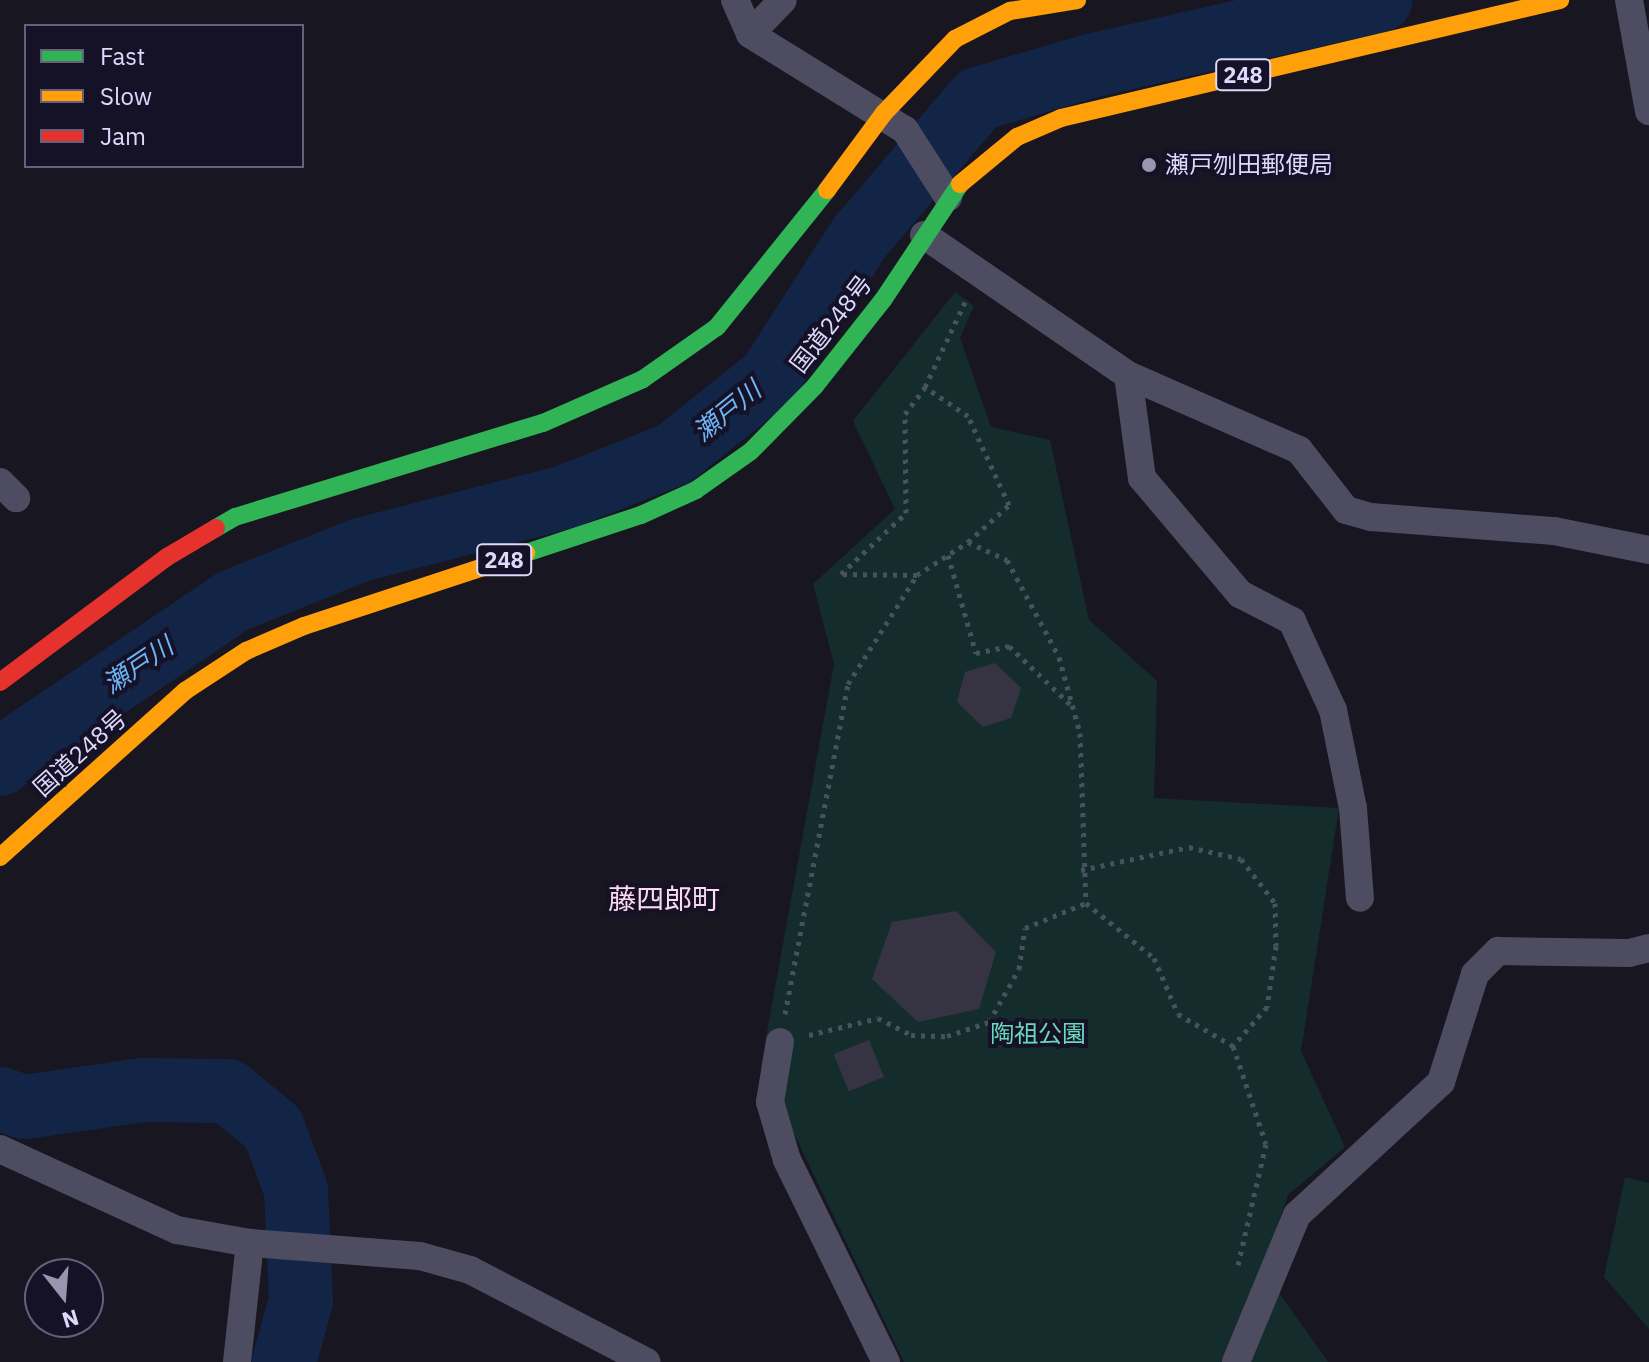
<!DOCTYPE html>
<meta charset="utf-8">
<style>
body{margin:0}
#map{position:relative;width:1649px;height:1362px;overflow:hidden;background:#181621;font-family:"IBM Plex Sans","Noto Sans JP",sans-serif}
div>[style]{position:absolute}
.green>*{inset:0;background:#152c2d}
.river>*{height:64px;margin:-32px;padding:0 32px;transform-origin:32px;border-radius:32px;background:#132546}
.building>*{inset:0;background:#363443;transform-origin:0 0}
.path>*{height:5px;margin-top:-2.5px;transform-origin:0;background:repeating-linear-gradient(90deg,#47525f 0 4px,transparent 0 10px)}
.street>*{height:28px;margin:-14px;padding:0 14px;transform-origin:14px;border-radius:14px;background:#4d4c61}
.fast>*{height:18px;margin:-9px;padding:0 9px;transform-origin:9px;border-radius:9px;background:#30b455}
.slow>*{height:18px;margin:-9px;padding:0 9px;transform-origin:9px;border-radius:9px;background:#ff9f0a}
.jam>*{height:18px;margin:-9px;padding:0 9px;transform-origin:9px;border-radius:9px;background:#e5322d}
.dots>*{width:22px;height:22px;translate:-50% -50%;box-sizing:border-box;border:4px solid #151126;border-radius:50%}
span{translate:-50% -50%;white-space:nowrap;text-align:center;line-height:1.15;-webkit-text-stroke:8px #151126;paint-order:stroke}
.shield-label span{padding:2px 6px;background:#151126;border:2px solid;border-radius:6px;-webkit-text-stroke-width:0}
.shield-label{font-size:22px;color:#ddd9fd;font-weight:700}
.poi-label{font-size:24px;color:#ddd9fd}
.left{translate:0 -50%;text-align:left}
.street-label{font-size:24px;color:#ddd9fd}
.park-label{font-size:24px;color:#68d9bd}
.water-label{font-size:26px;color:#6db6f6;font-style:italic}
.quarter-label{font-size:28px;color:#fddaf0}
.legend{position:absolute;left:24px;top:24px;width:280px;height:144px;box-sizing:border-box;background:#151126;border:2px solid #65617c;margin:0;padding:10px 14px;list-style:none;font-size:24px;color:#ddd9fd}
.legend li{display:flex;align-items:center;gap:16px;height:40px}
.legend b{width:40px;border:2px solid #65617c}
.north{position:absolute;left:24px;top:1258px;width:80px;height:80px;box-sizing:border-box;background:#151126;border:2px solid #65617c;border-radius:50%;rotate:163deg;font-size:22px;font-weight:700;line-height:32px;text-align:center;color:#ddd9fd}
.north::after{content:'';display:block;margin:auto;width:28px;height:36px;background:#9895b0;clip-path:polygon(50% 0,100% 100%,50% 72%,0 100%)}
</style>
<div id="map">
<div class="green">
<i style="clip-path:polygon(955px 292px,974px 306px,960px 338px,991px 427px,1050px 440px,1089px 620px,1157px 681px,1154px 798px,1339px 808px,1301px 1051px,1345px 1147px,1288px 1195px,1262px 1269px,1328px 1362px,904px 1362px,761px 1065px,834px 664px,813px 584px,895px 509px,853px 421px)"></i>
<i style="clip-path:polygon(1625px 1177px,1649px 1183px,1649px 1329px,1604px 1277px)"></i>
</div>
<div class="river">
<i style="left:0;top:764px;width:33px;rotate:-41deg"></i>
<i style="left:25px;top:742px;width:251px;rotate:-34.1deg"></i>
<i style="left:233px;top:601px;width:137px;rotate:-21.9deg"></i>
<i style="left:360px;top:550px;width:212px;rotate:-14.5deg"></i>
<i style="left:565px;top:497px;width:117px;rotate:-21.5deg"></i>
<i style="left:674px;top:454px;width:123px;rotate:-38.7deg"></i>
<i style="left:770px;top:377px;width:166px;rotate:-57.3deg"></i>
<i style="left:860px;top:237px;width:182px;rotate:-49.5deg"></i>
<i style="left:978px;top:99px;width:117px;rotate:-16.4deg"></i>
<i style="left:1090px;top:66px;width:298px;rotate:-12.8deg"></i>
<i style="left:0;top:1099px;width:26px;rotate:18deg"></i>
<i style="left:25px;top:1107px;width:119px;rotate:-8.2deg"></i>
<i style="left:143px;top:1090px;width:85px;rotate:0.7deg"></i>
<i style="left:228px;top:1091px;width:58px;rotate:39.4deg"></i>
<i style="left:273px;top:1128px;width:66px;rotate:69.6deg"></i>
<i style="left:296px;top:1190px;width:111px;rotate:87.4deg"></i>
<i style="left:301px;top:1301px;width:63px;rotate:105.6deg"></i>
</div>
<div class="building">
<i style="clip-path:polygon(995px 663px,1021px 688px,1011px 718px,983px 727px,957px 702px,965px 672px)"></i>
<i style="clip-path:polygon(956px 911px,996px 952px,979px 1009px,918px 1022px,872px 979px,892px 922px)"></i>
<i style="left:869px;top:1040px;width:40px;height:38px;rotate:68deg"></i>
</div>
<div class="path">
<i style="left:968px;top:542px;width:43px;rotate:24.8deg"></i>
<i style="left:1007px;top:560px;width:110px;rotate:61.8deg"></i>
<i style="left:1059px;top:657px;width:79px;rotate:74.6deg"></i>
<i style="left:1080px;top:733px;width:170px;rotate:88deg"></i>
<i style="left:1086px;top:903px;width:87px;rotate:39deg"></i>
<i style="left:1154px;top:958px;width:61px;rotate:66.8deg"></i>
<i style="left:1178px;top:1014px;width:64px;rotate:30.2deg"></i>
<i style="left:1233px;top:1046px;width:103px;rotate:71.4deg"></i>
<i style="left:1266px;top:1144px;width:129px;rotate:103deg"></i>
<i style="left:948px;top:555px;width:102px;rotate:74.1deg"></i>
<i style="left:976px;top:653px;width:34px;rotate:-12deg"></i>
<i style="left:1009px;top:646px;width:87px;rotate:43.6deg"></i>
<i style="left:917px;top:575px;width:76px;rotate:-179.2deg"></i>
<i style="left:841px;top:574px;width:89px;rotate:-43.2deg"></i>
<i style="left:906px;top:513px;width:99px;rotate:-90.6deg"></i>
<i style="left:905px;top:414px;width:34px;rotate:-53deg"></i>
<i style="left:925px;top:387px;width:94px;rotate:-64.8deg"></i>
<i style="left:1081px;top:870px;width:110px;rotate:-12deg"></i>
<i style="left:1189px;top:847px;width:53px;rotate:13deg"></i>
<i style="left:1241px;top:859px;width:56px;rotate:52.3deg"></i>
<i style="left:1275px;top:903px;width:43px;rotate:88.7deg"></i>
<i style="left:1276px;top:946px;width:62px;rotate:98.4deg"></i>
<i style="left:1267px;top:1007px;width:52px;rotate:131.1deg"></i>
<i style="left:785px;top:1014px;width:336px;rotate:-79.2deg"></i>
<i style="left:848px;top:684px;width:129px;rotate:-57.7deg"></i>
<i style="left:917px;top:575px;width:61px;rotate:-32.9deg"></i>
<i style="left:968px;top:542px;width:55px;rotate:-42.1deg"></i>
<i style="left:1009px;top:505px;width:98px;rotate:-114.7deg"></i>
<i style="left:968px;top:416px;width:52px;rotate:-146deg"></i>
<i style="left:809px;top:1035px;width:71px;rotate:-13.8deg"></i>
<i style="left:878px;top:1018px;width:37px;rotate:27deg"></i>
<i style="left:911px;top:1035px;width:36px;rotate:2deg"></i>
<i style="left:947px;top:1036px;width:44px;rotate:-18.4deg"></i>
<i style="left:989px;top:1022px;width:61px;rotate:-60.5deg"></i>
<i style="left:1019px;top:969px;width:41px;rotate:-81.7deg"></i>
<i style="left:1025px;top:928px;width:66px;rotate:-22.3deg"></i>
</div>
<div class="street">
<i style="left:735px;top:0;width:37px;rotate:66deg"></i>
<i style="left:750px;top:34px;width:182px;rotate:31.8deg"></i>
<i style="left:905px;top:130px;width:80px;rotate:57.3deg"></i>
<i style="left:1629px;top:0;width:113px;rotate:79.8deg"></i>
<i style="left:750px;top:34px;width:47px;rotate:-45.9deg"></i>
<i style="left:924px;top:235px;width:247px;rotate:34.5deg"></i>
<i style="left:1128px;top:375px;width:187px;rotate:23.7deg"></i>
<i style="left:1299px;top:450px;width:76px;rotate:51.9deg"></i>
<i style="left:1346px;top:510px;width:26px;rotate:16deg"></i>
<i style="left:1371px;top:517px;width:184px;rotate:4.4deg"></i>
<i style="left:1554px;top:531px;width:97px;rotate:11.3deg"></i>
<i style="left:1128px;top:375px;width:104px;rotate:82.3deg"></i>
<i style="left:1142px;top:478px;width:152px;rotate:49.8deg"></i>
<i style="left:1240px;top:594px;width:59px;rotate:27.4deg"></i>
<i style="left:1292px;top:621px;width:98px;rotate:65.3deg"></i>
<i style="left:1333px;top:710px;width:100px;rotate:78.5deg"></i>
<i style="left:1353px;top:808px;width:90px;rotate:85.6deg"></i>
<i style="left:0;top:482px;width:23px;rotate:45deg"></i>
<i style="left:780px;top:1042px;width:61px;rotate:99.5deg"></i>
<i style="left:770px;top:1102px;width:60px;rotate:73.7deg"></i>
<i style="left:787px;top:1160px;width:225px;rotate:63.9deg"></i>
<i style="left:0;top:1149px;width:195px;rotate:24.6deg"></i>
<i style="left:177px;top:1230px;width:74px;rotate:10.1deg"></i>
<i style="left:250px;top:1243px;width:170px;rotate:4.4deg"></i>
<i style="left:420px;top:1256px;width:52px;rotate:15.6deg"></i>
<i style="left:470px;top:1270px;width:199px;rotate:27.5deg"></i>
<i style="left:237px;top:1362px;width:120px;rotate:-83.8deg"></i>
<i style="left:1236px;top:1362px;width:159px;rotate:-67.5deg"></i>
<i style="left:1297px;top:1215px;width:196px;rotate:-42.7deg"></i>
<i style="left:1441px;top:1082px;width:113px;rotate:-72.5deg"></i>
<i style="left:1475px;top:974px;width:33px;rotate:-45deg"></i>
<i style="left:1498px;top:951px;width:131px;rotate:0.9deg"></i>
<i style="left:1629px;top:953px;width:21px;rotate:-14deg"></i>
</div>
<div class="fast">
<i style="left:216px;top:528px;width:22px;rotate:-30deg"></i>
<i style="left:235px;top:517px;width:322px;rotate:-17deg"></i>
<i style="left:543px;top:423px;width:109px;rotate:-23.7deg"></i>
<i style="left:643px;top:379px;width:90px;rotate:-35.1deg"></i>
<i style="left:717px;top:327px;width:176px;rotate:-51.2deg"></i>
<i style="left:526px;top:553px;width:121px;rotate:-18.3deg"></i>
<i style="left:641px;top:515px;width:60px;rotate:-24.4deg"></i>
<i style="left:696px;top:490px;width:67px;rotate:-35.3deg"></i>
<i style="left:751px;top:451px;width:91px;rotate:-45.4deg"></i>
<i style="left:815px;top:386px;width:110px;rotate:-51.7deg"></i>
<i style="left:883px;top:300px;width:139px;rotate:-56.4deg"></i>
</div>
<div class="slow">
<i style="left:960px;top:184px;width:74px;rotate:-39.5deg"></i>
<i style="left:1017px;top:137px;width:48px;rotate:-23.4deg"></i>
<i style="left:1061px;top:118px;width:513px;rotate:-13.3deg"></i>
<i style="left:827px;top:190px;width:96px;rotate:-53.5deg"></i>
<i style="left:884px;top:113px;width:103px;rotate:-46.2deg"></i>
<i style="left:955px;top:39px;width:62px;rotate:-27deg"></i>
<i style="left:1010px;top:11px;width:68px;rotate:-9.3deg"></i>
<i style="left:0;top:857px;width:249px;rotate:-41.9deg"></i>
<i style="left:185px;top:691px;width:73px;rotate:-33.3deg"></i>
<i style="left:246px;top:651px;width:63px;rotate:-23.3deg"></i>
<i style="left:304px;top:626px;width:234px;rotate:-18.2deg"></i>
</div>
<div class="jam">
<i style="left:0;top:682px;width:209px;rotate:-36.8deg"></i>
<i style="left:167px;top:557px;width:57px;rotate:-30.6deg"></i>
</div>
<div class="dots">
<i style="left:1149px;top:165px;background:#9895b0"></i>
</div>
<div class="shield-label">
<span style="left:1243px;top:75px">248</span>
<span style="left:504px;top:560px">248</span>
</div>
<div class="poi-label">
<span class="left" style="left:1165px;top:165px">瀬戸刎田郵便局</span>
</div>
<div class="street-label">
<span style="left:831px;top:324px;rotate:-52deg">国道248号</span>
<span style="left:80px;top:753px;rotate:-42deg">国道248号</span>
</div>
<div class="park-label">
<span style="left:1038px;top:1034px">陶祖公園</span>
</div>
<div class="water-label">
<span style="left:727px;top:411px;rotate:-39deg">瀬戸川</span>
<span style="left:138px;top:665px;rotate:-34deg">瀬戸川</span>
</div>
<div class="quarter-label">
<span style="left:664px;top:899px">藤四郎町</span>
</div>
<ul class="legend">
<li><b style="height:10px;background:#30b455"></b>Fast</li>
<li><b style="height:10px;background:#ff9f0a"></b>Slow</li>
<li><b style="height:10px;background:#e5322d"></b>Jam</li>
</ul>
<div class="north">N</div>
</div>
